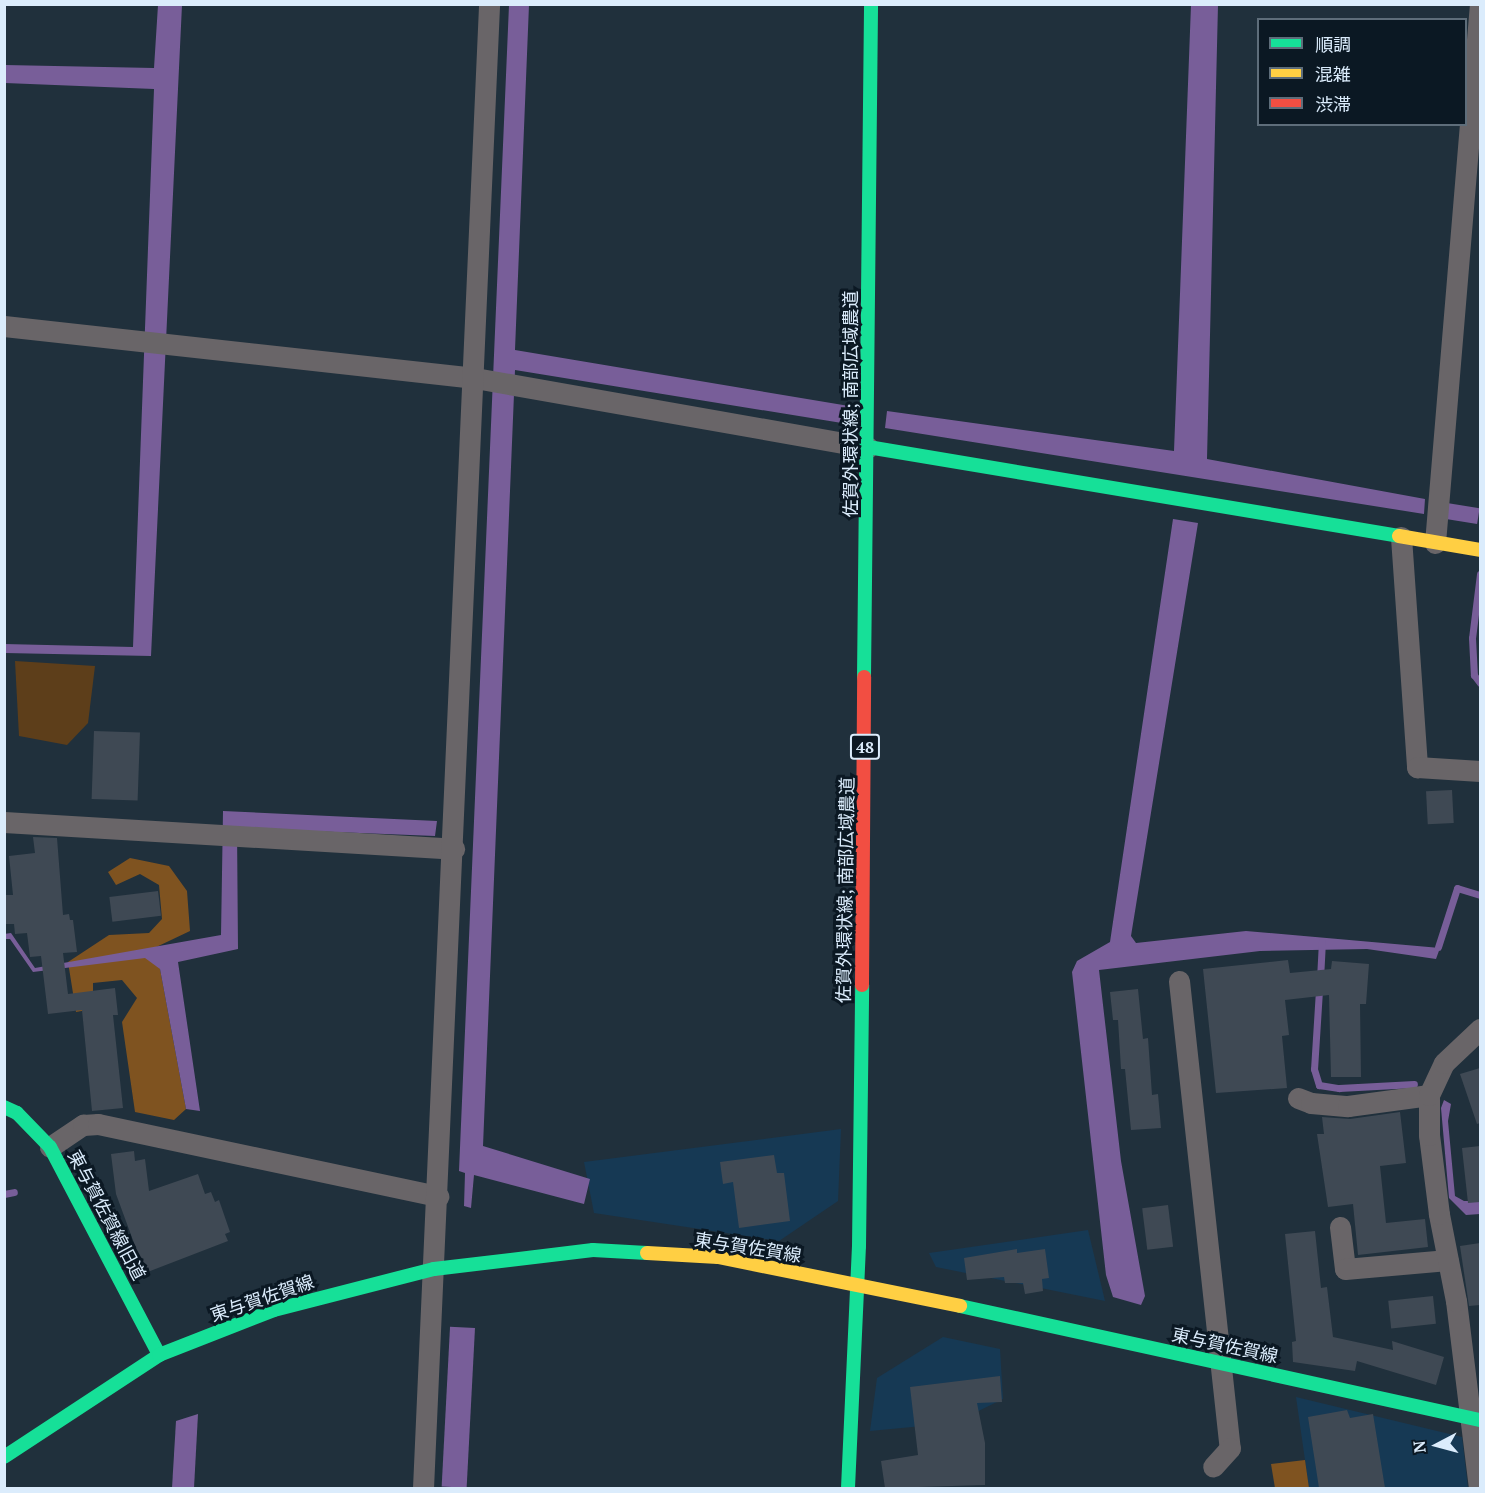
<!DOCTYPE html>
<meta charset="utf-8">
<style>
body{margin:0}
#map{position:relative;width:1485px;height:1493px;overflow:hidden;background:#20303c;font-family:"PT Serif","Noto Sans JP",serif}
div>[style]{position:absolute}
.built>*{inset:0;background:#163954}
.green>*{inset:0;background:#5d3e1a}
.forest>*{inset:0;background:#7f5320}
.water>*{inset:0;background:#785e99;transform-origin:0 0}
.stream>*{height:7px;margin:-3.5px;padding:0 3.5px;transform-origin:3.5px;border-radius:3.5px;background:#785e99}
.building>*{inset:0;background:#3f4954;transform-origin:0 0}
.street>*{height:21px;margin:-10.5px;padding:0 10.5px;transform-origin:10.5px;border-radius:10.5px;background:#696568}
.fast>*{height:14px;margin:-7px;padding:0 7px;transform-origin:7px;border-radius:7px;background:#16e098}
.slow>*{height:14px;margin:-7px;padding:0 7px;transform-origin:7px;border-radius:7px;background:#ffcf43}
.jam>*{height:14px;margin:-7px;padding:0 7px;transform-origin:7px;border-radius:7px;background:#f24e42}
span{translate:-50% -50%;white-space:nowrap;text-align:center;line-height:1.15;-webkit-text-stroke:6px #0b1823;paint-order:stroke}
.shield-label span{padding:2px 4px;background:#0b1823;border:2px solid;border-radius:4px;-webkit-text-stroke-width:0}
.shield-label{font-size:16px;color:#dbecfc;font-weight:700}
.street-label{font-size:18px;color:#dbecfc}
.frame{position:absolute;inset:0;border:6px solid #dbecfc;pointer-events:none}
.legend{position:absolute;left:1257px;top:18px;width:210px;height:108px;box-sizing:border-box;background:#0b1823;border:2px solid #5e6d7a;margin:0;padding:8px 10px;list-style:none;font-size:18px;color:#dbecfc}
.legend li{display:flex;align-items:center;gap:12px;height:30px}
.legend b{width:30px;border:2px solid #5e6d7a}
.north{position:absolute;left:1407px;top:1415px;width:60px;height:60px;-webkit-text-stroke:4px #0b1823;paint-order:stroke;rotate:264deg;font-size:16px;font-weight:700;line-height:24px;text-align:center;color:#dbecfc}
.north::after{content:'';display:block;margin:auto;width:21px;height:27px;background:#dbecfc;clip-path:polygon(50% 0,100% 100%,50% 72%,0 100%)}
</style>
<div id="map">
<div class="built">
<i style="clip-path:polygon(841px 1129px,838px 1201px,779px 1241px,594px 1213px,584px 1162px)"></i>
<i style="clip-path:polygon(1088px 1230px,1105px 1301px,936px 1267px,929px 1253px)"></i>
<i style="clip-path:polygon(943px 1337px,1000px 1349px,1003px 1399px,954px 1423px,870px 1431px,877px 1378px)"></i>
<i style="clip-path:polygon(1296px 1397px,1462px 1437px,1468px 1488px,1309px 1488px)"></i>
</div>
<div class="green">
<i style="clip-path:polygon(15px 661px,95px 666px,88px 723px,67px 745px,19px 736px)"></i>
</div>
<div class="forest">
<i style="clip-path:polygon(130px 858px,169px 866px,187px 891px,190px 931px,150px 950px,160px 969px,186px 1109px,174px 1120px,135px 1112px,122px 1022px,137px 998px,122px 980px,93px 983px,93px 1009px,76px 1012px,68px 962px,109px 935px,149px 933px,162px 919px,159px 885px,140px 874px,116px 885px,108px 872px)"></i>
<i style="clip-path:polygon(1305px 1460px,1309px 1488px,1275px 1488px,1271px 1464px)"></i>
</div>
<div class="water">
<i style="clip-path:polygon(158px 5px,182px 5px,151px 656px,5px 653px,4px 644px,133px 647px,154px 89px,5px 83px,5px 65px,154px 68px)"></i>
<i style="clip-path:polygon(509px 5px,529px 5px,515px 350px,849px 406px,848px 424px,515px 370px,483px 1146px,590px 1179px,584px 1204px,474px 1175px,471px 1208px,464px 1206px,465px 1173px,459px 1171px)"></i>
<i style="clip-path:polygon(1191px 5px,1218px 5px,1207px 459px,1425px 499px,1424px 514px,885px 428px,887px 411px,1174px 451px)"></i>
<i style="left:1447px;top:503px;width:33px;height:16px;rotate:9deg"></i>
<i style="clip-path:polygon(1173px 519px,1198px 523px,1131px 936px,1136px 943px,1246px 931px,1440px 948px,1436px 959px,1367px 949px,1260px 951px,1099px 970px,1121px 1161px,1145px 1296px,1141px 1305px,1113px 1297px,1106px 1275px,1072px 972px,1077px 961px,1110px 942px)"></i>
<i style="clip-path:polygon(223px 811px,437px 821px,435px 836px,237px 828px,238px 949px,178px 962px,200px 1111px,186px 1109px,160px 969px,145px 958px,33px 972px,10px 939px,5px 939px,4px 934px,11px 933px,35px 968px,221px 935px)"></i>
<i style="clip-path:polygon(1444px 1100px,1451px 1104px,1448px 1121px,1455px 1196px,1464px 1201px,1480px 1201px,1480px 1214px,1466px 1215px,1449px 1198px,1441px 1108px)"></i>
<i style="left:475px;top:1328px;width:160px;height:25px;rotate:93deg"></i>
<i style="clip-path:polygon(198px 1414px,194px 1488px,172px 1488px,176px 1421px)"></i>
</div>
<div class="stream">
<i style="left:1480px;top:574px;width:64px;rotate:97.1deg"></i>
<i style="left:1472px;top:638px;width:37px;rotate:87deg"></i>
<i style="left:1474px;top:675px;width:10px;rotate:53deg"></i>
<i style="left:1438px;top:947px;width:62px;rotate:-72.1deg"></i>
<i style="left:1457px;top:888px;width:24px;rotate:17deg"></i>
<i style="left:1320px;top:979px;width:37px;rotate:-87deg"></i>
<i style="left:1319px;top:990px;width:79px;rotate:93.6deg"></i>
<i style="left:1314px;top:1069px;width:17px;rotate:73deg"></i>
<i style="left:1319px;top:1085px;width:20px;rotate:9deg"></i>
<i style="left:1339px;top:1088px;width:75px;rotate:-3.1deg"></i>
<i style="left:4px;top:1194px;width:10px;rotate:-11deg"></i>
</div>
<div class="building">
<i style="left:94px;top:731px;width:46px;height:68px;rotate:2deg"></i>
<i style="left:1452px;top:790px;width:33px;height:26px;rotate:87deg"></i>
<i style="clip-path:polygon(33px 837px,57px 838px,63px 915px,69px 914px,70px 920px,73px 920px,77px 952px,63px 953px,68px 994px,115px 988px,118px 1015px,113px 1015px,123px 1108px,92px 1111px,82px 1010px,48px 1014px,41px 956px,30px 957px,27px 933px,15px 934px,14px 924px,4px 924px,4px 895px,13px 895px,9px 856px,35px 853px)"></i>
<i style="left:158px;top:891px;width:25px;height:49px;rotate:83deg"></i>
<i style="clip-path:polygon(1288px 960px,1290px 973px,1331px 969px,1332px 961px,1369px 964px,1366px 1004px,1360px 1004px,1361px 1077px,1331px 1077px,1329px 995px,1285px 1000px,1289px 1035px,1282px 1036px,1287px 1088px,1216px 1093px,1203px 969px)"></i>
<i style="clip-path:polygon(1138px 989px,1143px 1039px,1148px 1038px,1152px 1095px,1158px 1094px,1161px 1128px,1131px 1130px,1125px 1069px,1121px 1069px,1118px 1020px,1113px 1020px,1110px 992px)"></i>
<i style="clip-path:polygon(1480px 1068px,1480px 1123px,1477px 1124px,1460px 1074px)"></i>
<i style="clip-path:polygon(1400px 1112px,1406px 1163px,1380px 1166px,1386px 1223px,1425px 1219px,1428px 1247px,1358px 1255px,1353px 1204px,1328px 1207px,1317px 1134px,1324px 1134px,1322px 1117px,1350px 1119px)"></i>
<i style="clip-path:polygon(1480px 1146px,1480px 1202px,1468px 1203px,1462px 1148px)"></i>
<i style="clip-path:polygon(134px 1151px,135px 1161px,145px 1159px,149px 1191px,198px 1174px,205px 1194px,211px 1192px,215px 1202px,219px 1200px,230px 1232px,225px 1234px,228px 1241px,145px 1273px,116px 1194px,111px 1154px)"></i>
<i style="clip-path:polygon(774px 1155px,777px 1173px,784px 1173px,790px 1221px,739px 1228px,733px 1182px,723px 1184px,720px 1162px)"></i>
<i style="left:1168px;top:1205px;width:42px;height:26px;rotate:83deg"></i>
<i style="clip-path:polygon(1315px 1231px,1321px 1288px,1327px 1287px,1333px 1337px,1393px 1350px,1392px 1341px,1444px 1357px,1436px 1385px,1357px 1361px,1355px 1371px,1293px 1362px,1292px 1342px,1296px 1341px,1285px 1234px)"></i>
<i style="clip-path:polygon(1480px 1243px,1480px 1305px,1469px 1306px,1460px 1246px)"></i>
<i style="clip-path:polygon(1017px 1249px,1017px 1253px,1045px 1249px,1049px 1278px,1042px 1279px,1043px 1291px,1025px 1294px,1023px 1283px,1005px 1283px,1004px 1277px,967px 1280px,964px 1258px)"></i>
<i style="left:1433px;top:1296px;width:28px;height:45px;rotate:84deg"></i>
<i style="clip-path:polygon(1000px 1376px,1002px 1402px,977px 1403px,985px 1443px,985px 1485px,885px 1488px,881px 1461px,918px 1455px,910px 1387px)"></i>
<i style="clip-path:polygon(1347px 1410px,1350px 1418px,1373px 1414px,1385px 1488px,1319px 1488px,1308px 1417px)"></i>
</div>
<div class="street">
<i style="left:4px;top:326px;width:474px;rotate:6.3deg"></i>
<i style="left:475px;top:378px;width:399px;rotate:10deg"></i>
<i style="left:1401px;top:537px;width:231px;rotate:86deg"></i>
<i style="left:1417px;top:767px;width:63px;rotate:3.6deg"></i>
<i style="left:1435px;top:543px;width:541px;rotate:-85.23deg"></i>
<i style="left:4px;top:822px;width:451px;rotate:3.4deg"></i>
<i style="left:1179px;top:981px;width:470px;rotate:83.8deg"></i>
<i style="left:1230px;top:1448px;width:25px;rotate:132deg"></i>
<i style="left:1298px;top:1098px;width:14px;rotate:21deg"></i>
<i style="left:1311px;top:1103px;width:37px;rotate:5deg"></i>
<i style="left:1348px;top:1106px;width:82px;rotate:-7.7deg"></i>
<i style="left:50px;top:1147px;width:40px;rotate:-34deg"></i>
<i style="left:83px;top:1125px;width:15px;rotate:-4deg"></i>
<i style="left:98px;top:1124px;width:348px;rotate:12deg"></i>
<i style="left:1340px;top:1227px;width:42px;rotate:83.2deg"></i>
<i style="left:1345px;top:1269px;width:103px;rotate:-5deg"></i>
<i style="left:423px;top:1488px;width:1485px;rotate:-87.45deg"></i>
<i style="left:1479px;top:1488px;width:188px;rotate:-97deg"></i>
<i style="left:1456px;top:1301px;width:89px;rotate:-101.1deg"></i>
<i style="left:1439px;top:1214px;width:80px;rotate:-97.2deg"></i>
<i style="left:1429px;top:1135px;width:40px;rotate:-90deg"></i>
<i style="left:1429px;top:1095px;width:35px;rotate:-65deg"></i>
<i style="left:1444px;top:1063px;width:50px;rotate:-43.4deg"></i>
</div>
<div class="fast">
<i style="left:868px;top:447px;width:538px;rotate:9.51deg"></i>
<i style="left:864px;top:677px;width:673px;rotate:-89.4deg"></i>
<i style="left:4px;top:1107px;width:14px;rotate:25deg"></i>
<i style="left:17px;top:1113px;width:47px;rotate:45.9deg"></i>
<i style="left:50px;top:1147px;width:235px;rotate:62.3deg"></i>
<i style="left:960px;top:1306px;width:532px;rotate:12.37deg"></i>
<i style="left:4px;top:1457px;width:186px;rotate:-33.3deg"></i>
<i style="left:159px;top:1355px;width:123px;rotate:-21.4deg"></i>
<i style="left:274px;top:1310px;width:165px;rotate:-14.4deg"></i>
<i style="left:434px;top:1269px;width:160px;rotate:-6.8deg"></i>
<i style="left:593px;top:1250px;width:54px;rotate:3.2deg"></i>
<i style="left:848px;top:1488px;width:242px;rotate:-87.4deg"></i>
<i style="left:859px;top:1246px;width:261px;rotate:-89.3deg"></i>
</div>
<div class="slow">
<i style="left:1399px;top:536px;width:82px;rotate:9.8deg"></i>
<i style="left:647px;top:1253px;width:71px;rotate:3.2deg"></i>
<i style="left:718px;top:1257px;width:247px;rotate:11.4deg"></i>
</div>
<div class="jam">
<i style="left:862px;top:985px;width:308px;rotate:-89.6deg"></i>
</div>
<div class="shield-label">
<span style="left:865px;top:747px">48</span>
</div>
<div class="street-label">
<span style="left:850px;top:404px;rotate:-90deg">佐賀外環状線; 南部広域農道</span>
<span style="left:845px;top:890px;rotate:-89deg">佐賀外環状線; 南部広域農道</span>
<span style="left:107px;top:1215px;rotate:62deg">東与賀佐賀線旧道</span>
<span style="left:748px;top:1247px;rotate:9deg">東与賀佐賀線</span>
<span style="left:262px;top:1298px;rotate:-19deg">東与賀佐賀線</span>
<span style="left:1225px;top:1345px;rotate:12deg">東与賀佐賀線</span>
</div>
<div class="frame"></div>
<ul class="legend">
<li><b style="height:8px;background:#16e098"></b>順調</li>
<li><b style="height:8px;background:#ffcf43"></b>混雑</li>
<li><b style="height:8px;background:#f24e42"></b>渋滞</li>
</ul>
<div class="north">N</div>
</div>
